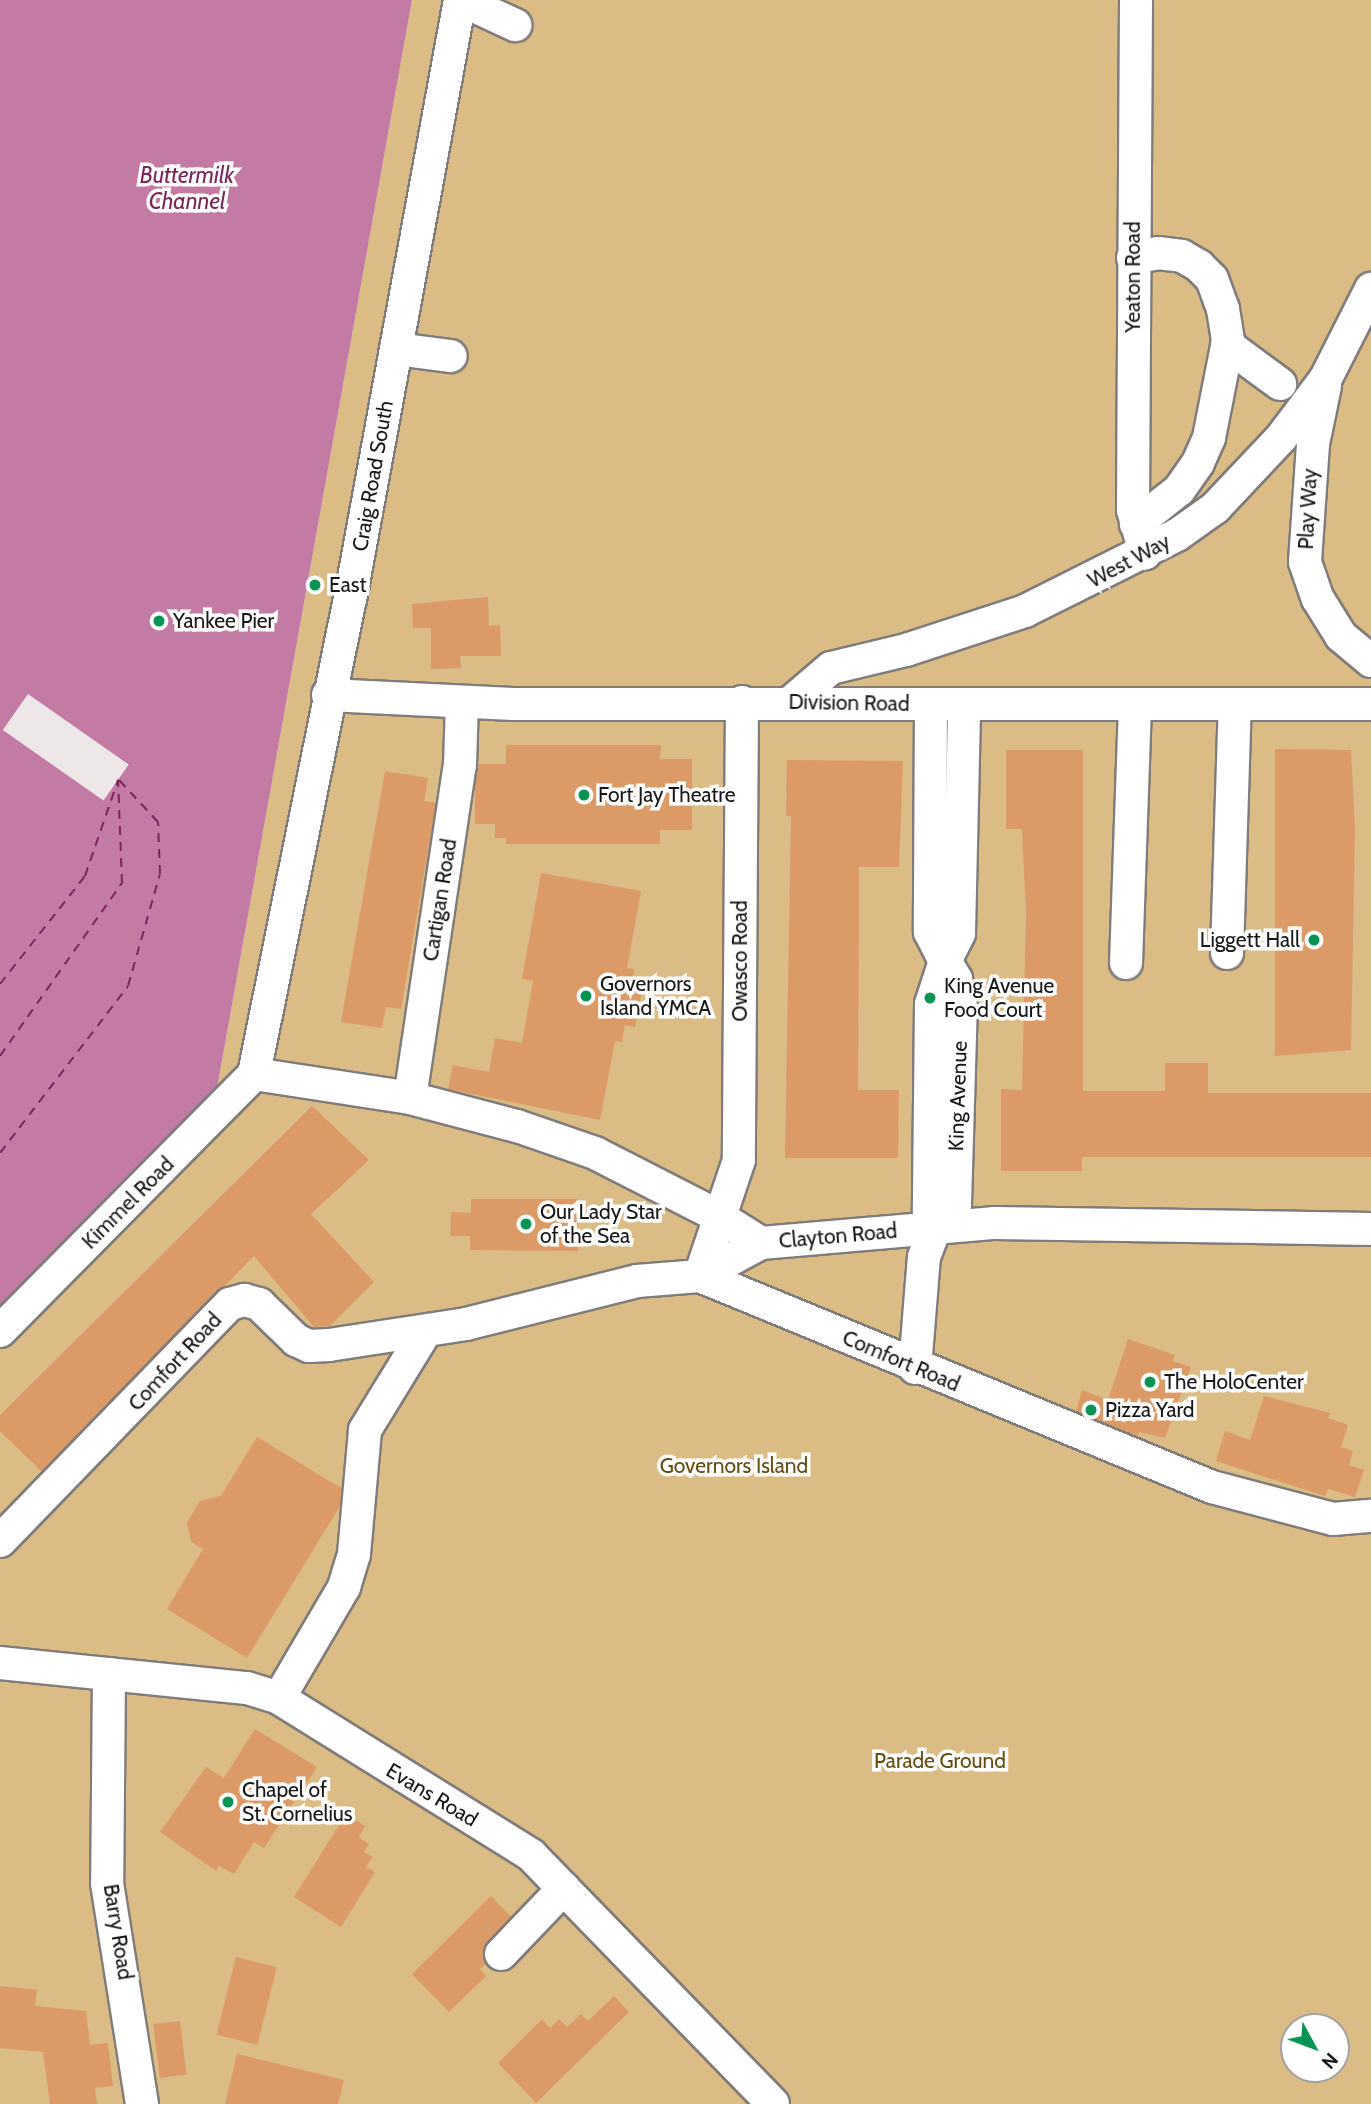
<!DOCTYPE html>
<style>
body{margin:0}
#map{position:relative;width:1371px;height:2104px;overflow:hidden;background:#ede8e7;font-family:Cabin,sans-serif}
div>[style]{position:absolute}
.green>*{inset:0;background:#dabc84}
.water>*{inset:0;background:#c37aa3}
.pier>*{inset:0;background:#ede8e7;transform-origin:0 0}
.ferry>*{height:2px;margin-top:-1px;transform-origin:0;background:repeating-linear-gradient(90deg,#7c255c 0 9px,transparent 0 16px)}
.building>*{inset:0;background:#dc9a66;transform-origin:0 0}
.roads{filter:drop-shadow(2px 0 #807c7b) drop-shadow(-2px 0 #807c7b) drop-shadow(0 2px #807c7b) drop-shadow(0 -2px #807c7b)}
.minor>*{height:32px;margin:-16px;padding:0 16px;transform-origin:16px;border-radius:16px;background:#fff}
.dots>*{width:19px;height:19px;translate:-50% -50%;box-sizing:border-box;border:4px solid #fff;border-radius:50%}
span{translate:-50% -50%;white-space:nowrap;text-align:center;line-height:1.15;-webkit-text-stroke:7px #fff;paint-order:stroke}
.street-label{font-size:21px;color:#181716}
.poi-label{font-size:21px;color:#181716}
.left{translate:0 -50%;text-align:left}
.right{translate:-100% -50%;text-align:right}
.park-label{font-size:21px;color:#674c11}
.water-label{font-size:23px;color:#7c255c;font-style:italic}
.north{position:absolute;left:1280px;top:2013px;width:70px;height:70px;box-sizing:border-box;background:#fff;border:2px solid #a3a2a2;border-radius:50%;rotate:131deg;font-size:19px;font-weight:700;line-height:28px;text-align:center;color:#181716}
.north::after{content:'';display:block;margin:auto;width:24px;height:32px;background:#059454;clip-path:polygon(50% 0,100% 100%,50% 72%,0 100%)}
</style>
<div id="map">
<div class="green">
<i style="clip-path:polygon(evenodd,412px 0,1371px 0,1371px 2104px,0 2104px,0 1306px,216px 1094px,412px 0,1294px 2027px,1336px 2027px,1336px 2069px,1294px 2069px,1294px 2027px)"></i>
</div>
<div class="water">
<i style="clip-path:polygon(0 0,412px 0,216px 1094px,0 1306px)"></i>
</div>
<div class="pier">
<i style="left:28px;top:694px;width:123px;height:44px;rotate:35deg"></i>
</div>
<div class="ferry">
<i style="left:0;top:984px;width:137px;rotate:-51.8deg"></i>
<i style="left:85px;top:876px;width:102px;rotate:-71deg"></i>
<i style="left:0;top:1056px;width:212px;rotate:-54.8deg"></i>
<i style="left:122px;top:883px;width:102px;rotate:-92.2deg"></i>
<i style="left:0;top:1153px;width:210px;rotate:-52.5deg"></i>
<i style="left:128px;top:986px;width:116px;rotate:-74.1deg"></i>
<i style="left:160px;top:874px;width:52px;rotate:-92.2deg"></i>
<i style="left:158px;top:822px;width:59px;rotate:-132.9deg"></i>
</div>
<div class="building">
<i style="clip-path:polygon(488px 597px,489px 626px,500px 625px,501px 656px,460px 656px,461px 668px,431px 669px,431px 628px,413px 628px,412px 604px)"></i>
<i style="clip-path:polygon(506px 745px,661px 745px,660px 759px,692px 759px,692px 830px,660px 830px,660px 844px,506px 844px,506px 838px,495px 838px,495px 824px,475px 824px,475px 786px,478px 764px,506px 764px)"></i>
<i style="clip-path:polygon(1275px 749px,1351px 750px,1355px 829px,1351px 1050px,1275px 1056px)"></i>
<i style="clip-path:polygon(1006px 750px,1083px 750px,1083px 1091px,1165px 1091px,1165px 1063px,1208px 1063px,1208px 1093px,1371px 1093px,1371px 1157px,1082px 1157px,1082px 1171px,1001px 1171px,1001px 1089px,1022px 1090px,1026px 915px,1022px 829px,1006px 829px)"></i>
<i style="clip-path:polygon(787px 760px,903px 761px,899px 867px,859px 867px,859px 925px,858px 1090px,899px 1090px,898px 1158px,785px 1158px,791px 816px,786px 816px)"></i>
<i style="clip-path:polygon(385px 771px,428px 778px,424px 801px,436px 803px,401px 1009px,386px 1007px,382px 1028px,341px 1022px)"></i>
<i style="clip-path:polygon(541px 873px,641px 891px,627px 968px,634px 969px,631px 988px,642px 990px,639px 1005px,635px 1027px,625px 1025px,622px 1042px,615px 1041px,600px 1120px,448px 1089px,453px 1065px,489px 1072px,495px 1038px,522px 1043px,533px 981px,522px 979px)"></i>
<i style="clip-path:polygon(312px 1106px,369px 1160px,311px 1214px,374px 1282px,330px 1326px,314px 1327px,254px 1256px,42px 1472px,0 1431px,0 1415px)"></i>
<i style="clip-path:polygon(471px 1199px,578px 1199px,578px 1251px,470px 1250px,470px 1236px,450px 1236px,451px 1212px,471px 1213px)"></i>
<i style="clip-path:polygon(1128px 1339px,1175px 1355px,1173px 1361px,1191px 1367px,1165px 1438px,1139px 1432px,1137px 1436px,1076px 1411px,1082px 1390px,1108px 1400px)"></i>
<i style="clip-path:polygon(1264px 1396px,1330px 1413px,1328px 1418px,1348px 1425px,1341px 1447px,1353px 1451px,1349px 1465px,1364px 1470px,1355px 1497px,1328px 1489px,1325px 1496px,1216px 1461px,1225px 1431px,1250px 1440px)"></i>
<i style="clip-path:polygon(257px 1437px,341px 1488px,340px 1506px,247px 1658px,167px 1609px,203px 1549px,191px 1542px,187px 1523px,200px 1501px,221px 1496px)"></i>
<i style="clip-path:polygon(255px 1729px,317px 1767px,264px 1848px,254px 1842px,234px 1874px,219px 1866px,216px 1871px,160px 1832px,206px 1767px,224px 1778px)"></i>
<i style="clip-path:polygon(346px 1814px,365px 1826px,359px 1837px,369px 1844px,364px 1852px,373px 1857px,366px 1867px,375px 1872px,341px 1927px,294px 1897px)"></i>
<i style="clip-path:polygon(491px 1896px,511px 1917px,483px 1949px,486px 1963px,480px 1969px,486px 1976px,449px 2012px,412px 1974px)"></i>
<i style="left:236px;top:1957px;width:42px;height:80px;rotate:14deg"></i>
<i style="clip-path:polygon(0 1986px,37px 1990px,35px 2006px,86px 2011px,90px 2045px,108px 2043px,113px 2086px,95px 2088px,97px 2104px,50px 2104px,43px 2052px,0 2048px)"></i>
<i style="clip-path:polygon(614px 1996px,629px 2012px,536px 2103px,498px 2063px,542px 2019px,550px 2028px,559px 2019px,567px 2027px,581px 2014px,588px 2021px)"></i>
<i style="left:180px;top:2021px;width:54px;height:27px;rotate:83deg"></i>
<i style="clip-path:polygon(237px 2054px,344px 2080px,338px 2104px,225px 2104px)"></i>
</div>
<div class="roads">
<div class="minor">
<i style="left:461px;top:0;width:60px;rotate:24.8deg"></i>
<i style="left:1136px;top:0;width:510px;rotate:90.34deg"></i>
<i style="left:1133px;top:510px;width:45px;rotate:74.4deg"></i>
<i style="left:1133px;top:258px;width:25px;rotate:-11deg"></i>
<i style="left:1158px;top:253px;width:24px;rotate:7deg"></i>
<i style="left:1182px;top:256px;width:20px;rotate:30deg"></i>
<i style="left:1199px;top:266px;width:18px;rotate:45deg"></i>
<i style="left:1212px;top:279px;width:32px;rotate:70deg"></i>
<i style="left:1223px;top:309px;width:32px;rotate:81deg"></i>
<i style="left:1228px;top:341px;width:99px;rotate:101.1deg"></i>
<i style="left:1209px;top:438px;width:27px;rotate:114deg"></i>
<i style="left:1198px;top:463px;width:33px;rotate:125deg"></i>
<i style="left:1179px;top:490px;width:55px;rotate:141.7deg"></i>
<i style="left:1227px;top:345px;width:66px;rotate:36.3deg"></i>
<i style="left:396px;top:349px;width:55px;rotate:7.3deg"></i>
<i style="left:1325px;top:386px;width:59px;rotate:101.7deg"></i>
<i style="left:1313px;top:444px;width:118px;rotate:93.9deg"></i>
<i style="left:1305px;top:562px;width:39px;rotate:71deg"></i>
<i style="left:1318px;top:599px;width:44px;rotate:58.1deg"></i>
<i style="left:1341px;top:636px;width:39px;rotate:40deg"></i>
<i style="left:328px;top:695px;width:185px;rotate:2.8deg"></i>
<i style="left:513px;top:704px;width:858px"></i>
<i style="left:742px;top:702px;width:458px;rotate:90.4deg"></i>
<i style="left:739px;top:1160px;width:122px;rotate:108.6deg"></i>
<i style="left:700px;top:1276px;width:69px;rotate:-28.4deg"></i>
<i style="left:790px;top:703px;width:54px;rotate:-40.5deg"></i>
<i style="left:831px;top:668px;width:77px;rotate:-13.5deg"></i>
<i style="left:906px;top:650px;width:125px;rotate:-18.1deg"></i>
<i style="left:1025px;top:611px;width:170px;rotate:-26.6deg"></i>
<i style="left:1177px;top:535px;width:47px;rotate:-35.4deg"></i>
<i style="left:1215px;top:508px;width:96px;rotate:-46.7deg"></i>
<i style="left:1281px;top:438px;width:75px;rotate:-53.1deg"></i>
<i style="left:1326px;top:378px;width:100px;rotate:-63.2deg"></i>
<i style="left:931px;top:704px;width:228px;rotate:90.3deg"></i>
<i style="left:930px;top:932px;width:33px;rotate:63deg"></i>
<i style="left:945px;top:961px;width:45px;rotate:108deg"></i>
<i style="left:931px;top:1004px;width:207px;rotate:90.6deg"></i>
<i style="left:929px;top:1211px;width:17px;rotate:65deg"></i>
<i style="left:1227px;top:953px;width:249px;rotate:-88.2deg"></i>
<i style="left:1126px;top:963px;width:258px;rotate:-88deg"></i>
<i style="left:254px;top:1074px;width:158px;rotate:8.7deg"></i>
<i style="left:410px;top:1098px;width:111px;rotate:14.7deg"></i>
<i style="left:517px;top:1126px;width:83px;rotate:19.1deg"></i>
<i style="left:595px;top:1153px;width:140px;rotate:27.1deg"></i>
<i style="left:720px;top:1217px;width:49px;rotate:32.4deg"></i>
<i style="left:761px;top:1243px;width:235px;rotate:-4.9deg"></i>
<i style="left:995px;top:1223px;width:376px;rotate:0.9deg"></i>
<i style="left:254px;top:1074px;width:484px;rotate:-78.6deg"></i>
<i style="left:350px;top:600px;width:610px;rotate:-79.61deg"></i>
<i style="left:410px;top:1098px;width:337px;rotate:-81.5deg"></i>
<i style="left:460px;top:765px;width:63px;rotate:-88.2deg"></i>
<i style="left:0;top:1331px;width:361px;rotate:-45.3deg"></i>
<i style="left:915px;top:1368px;width:111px;rotate:-85.4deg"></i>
<i style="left:924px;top:1257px;width:33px;rotate:-69deg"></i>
<i style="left:936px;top:1226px;width:29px;rotate:-49deg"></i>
<i style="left:955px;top:1204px;width:197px;rotate:-88.3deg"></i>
<i style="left:961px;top:1007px;width:28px;rotate:-100deg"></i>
<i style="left:956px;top:979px;width:21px;rotate:-121deg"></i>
<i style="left:945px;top:961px;width:31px;rotate:-63deg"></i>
<i style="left:959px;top:933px;width:229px;rotate:-88.7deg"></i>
<i style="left:0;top:1541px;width:330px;rotate:-45.9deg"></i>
<i style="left:230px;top:1304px;width:15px;rotate:-16deg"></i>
<i style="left:244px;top:1300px;width:16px;rotate:15deg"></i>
<i style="left:259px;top:1304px;width:52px;rotate:44.2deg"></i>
<i style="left:296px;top:1340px;width:14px;rotate:25deg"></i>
<i style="left:309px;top:1346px;width:20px;rotate:-3deg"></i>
<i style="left:329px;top:1345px;width:139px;rotate:-8.7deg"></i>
<i style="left:466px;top:1324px;width:176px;rotate:-14.1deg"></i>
<i style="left:637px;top:1281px;width:63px;rotate:-4.5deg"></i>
<i style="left:700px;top:1276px;width:554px;rotate:22.4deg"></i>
<i style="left:1212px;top:1487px;width:125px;rotate:14.8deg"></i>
<i style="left:1333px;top:1519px;width:38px;rotate:-5deg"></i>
<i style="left:0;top:1663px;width:248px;rotate:5.8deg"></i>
<i style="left:247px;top:1688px;width:34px;rotate:17deg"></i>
<i style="left:279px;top:1698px;width:297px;rotate:31.9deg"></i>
<i style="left:531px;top:1855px;width:347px;rotate:45.8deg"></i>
<i style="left:109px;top:1674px;width:209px;rotate:90.5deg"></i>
<i style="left:107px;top:1883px;width:224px;rotate:81deg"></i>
<i style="left:279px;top:1698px;width:129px;rotate:-59.6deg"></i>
<i style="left:344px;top:1587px;width:34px;rotate:-73deg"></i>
<i style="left:354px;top:1554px;width:124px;rotate:-84.9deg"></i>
<i style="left:365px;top:1430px;width:115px;rotate:-58.5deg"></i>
<i style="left:501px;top:1954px;width:91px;rotate:-46.3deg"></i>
</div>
</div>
<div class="dots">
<i style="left:315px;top:585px;background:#059454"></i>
<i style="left:159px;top:621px;background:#059454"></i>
<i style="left:584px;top:795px;background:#059454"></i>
<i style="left:1314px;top:940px;background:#059454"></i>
<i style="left:586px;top:996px;background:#059454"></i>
<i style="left:930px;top:998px;background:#059454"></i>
<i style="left:526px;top:1224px;background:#059454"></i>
<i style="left:1150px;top:1382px;background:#059454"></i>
<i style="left:1091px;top:1410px;background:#059454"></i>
<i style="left:228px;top:1802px;background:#059454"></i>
</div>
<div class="street-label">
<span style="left:1133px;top:277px;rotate:-90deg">Yeaton Road</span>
<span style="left:373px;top:476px;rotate:-80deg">Craig Road South</span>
<span style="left:1308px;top:509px;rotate:-87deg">Play Way</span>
<span style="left:1129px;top:561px;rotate:-28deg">West Way</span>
<span style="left:849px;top:703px;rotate:1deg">Division Road</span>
<span style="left:440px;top:900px;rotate:-81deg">Cartigan Road</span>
<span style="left:740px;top:961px;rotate:-90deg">Owasco Road</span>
<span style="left:958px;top:1096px;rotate:-88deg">King Avenue</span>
<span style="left:128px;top:1203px;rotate:-45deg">Kimmel Road</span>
<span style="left:838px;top:1236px;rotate:-5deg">Clayton Road</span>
<span style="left:901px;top:1361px;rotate:23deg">Comfort Road</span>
<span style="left:175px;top:1362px;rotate:-47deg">Comfort Road</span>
<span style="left:432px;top:1795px;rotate:31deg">Evans Road</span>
<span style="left:118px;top:1932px;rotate:81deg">Barry Road</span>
</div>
<div class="poi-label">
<span class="left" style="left:329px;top:585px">East</span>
<span class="left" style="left:173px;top:621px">Yankee Pier</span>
<span class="left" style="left:598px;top:795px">Fort Jay Theatre</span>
<span class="right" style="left:1300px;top:940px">Liggett Hall</span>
<span class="left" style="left:600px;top:996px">Governors<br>Island YMCA</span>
<span class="left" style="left:944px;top:998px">King Avenue<br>Food Court</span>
<span class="left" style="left:540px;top:1224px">Our Lady Star<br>of the Sea</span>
<span class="left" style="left:1164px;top:1382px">The HoloCenter</span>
<span class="left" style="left:1105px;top:1410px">Pizza Yard</span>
<span class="left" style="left:242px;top:1802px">Chapel of<br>St. Cornelius</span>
</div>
<div class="park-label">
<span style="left:734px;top:1466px">Governors Island</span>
<span style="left:940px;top:1761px">Parade Ground</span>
</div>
<div class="water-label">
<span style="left:187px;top:188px">Buttermilk<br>Channel</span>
</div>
<div class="north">N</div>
</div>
